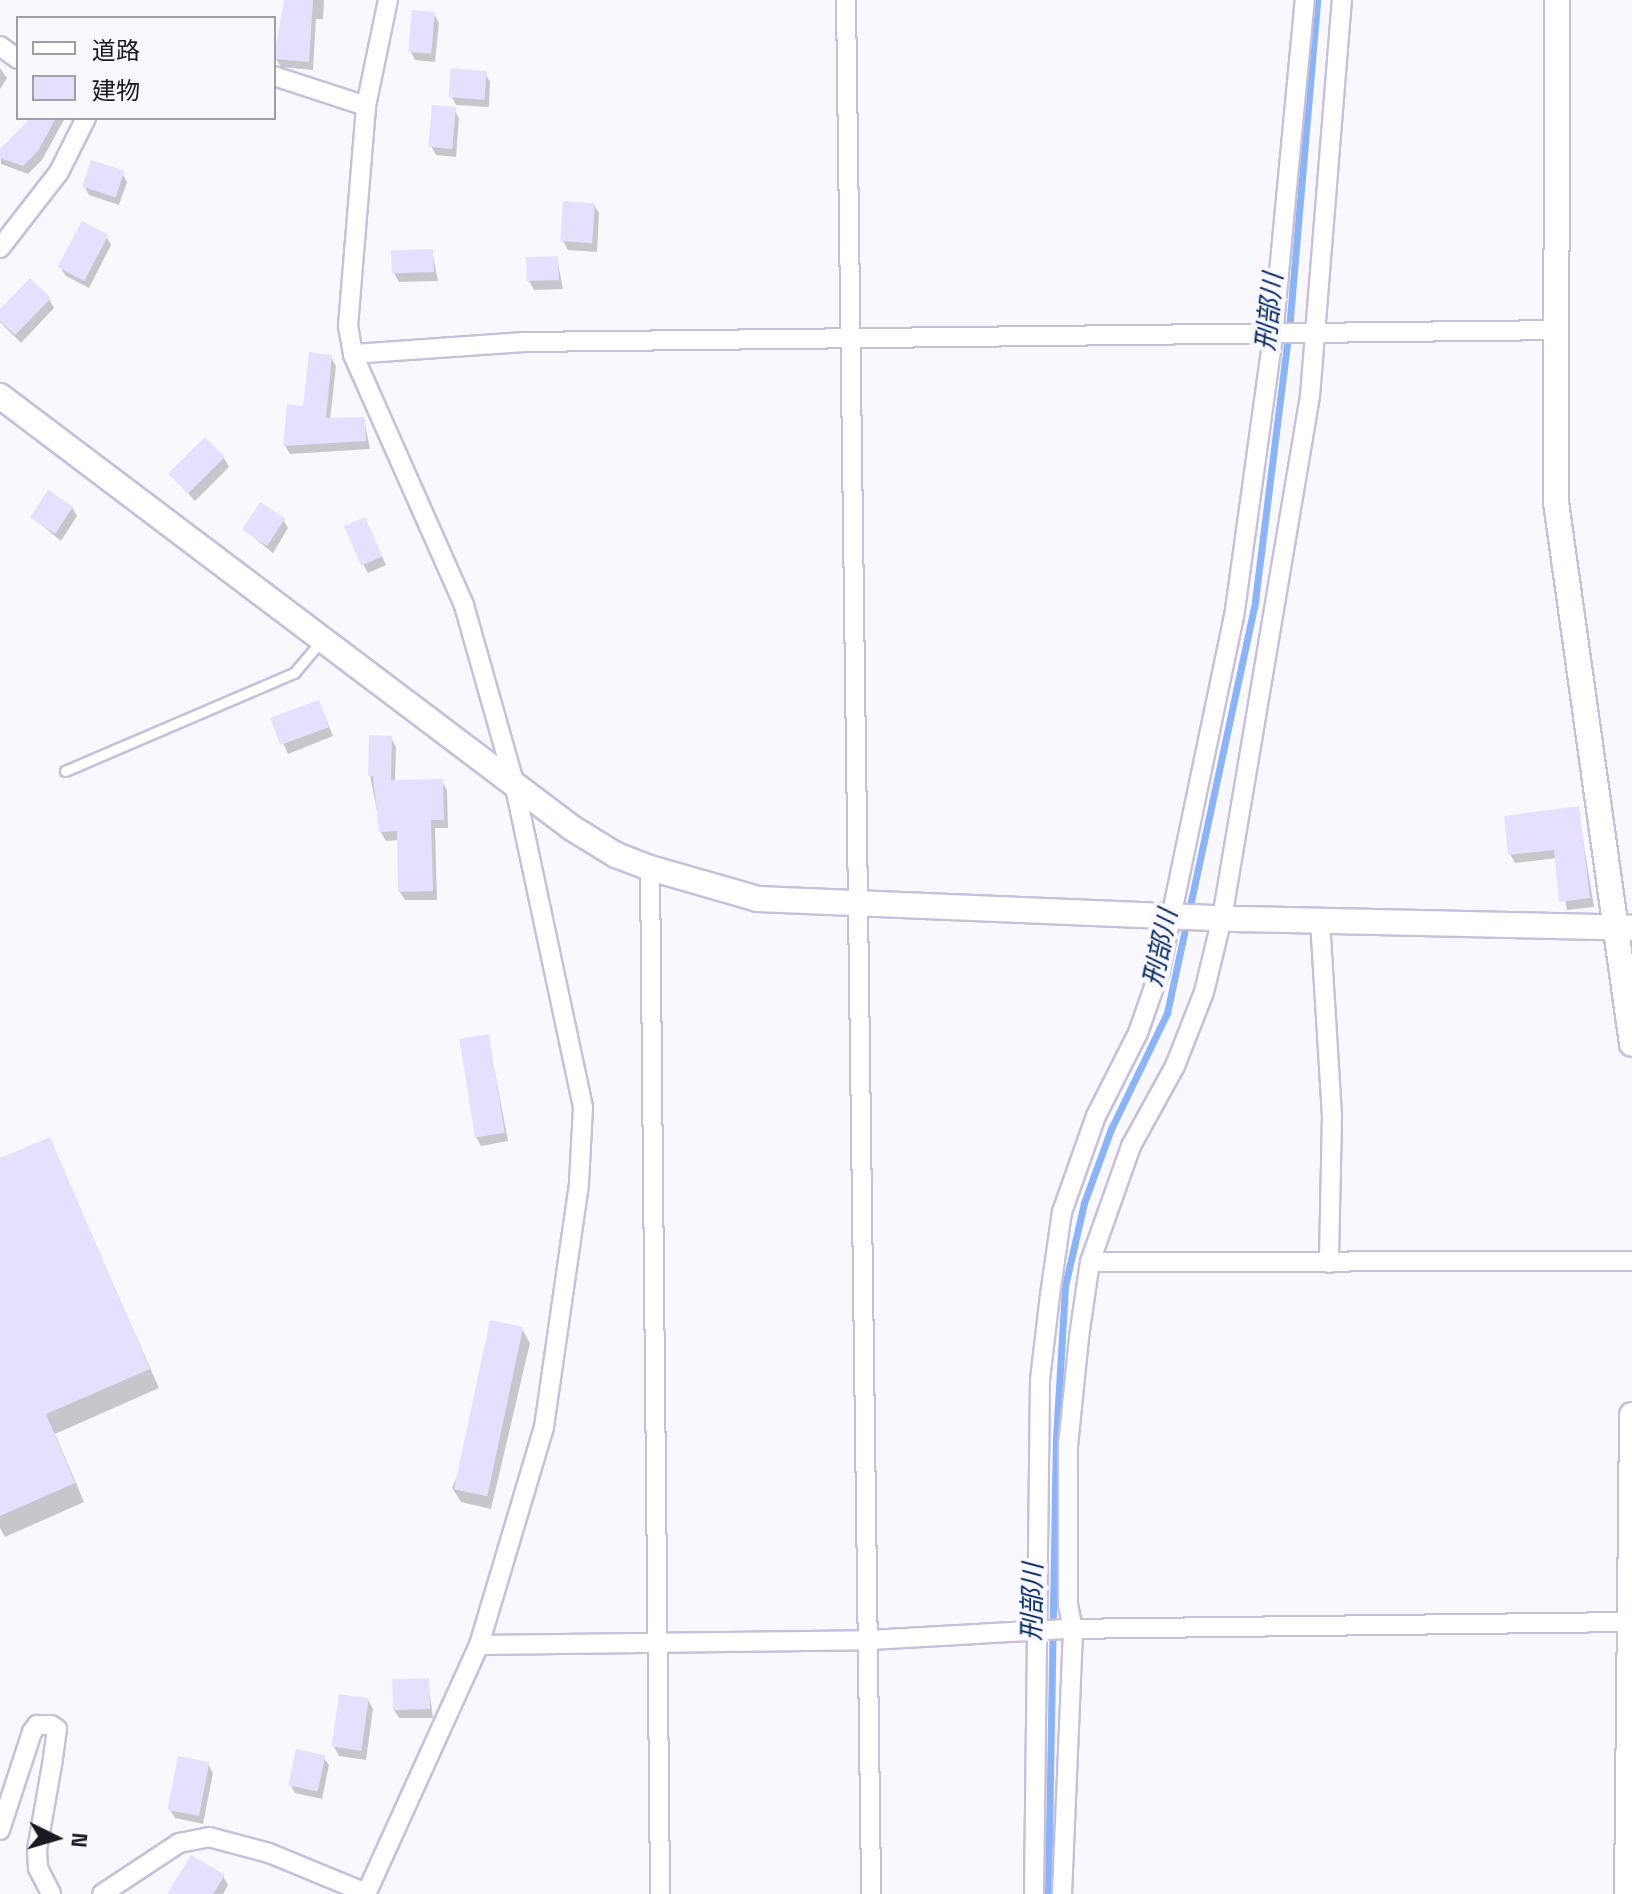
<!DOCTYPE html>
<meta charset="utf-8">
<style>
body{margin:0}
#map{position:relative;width:1632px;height:1894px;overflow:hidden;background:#f9f8fe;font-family:"Space Grotesk","Noto Sans JP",sans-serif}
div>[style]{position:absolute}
.shadow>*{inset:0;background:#0003}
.stream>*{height:7px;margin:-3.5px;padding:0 3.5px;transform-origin:3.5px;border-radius:3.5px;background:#8bb4f7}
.building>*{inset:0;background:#e7dffe;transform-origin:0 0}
.roads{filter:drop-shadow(2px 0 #c7c0dc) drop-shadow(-2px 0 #c7c0dc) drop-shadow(0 2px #c7c0dc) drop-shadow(0 -2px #c7c0dc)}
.service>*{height:9px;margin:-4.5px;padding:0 4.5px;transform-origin:4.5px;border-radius:4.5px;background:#fff}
.minor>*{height:18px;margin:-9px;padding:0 9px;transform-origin:9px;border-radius:9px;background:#fff}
.tertiary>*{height:24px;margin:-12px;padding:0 12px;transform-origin:12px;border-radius:12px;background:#fff}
span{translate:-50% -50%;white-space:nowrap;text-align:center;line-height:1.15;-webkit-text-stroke:8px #f9f8fe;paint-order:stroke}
.water-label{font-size:26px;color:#02275f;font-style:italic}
.legend{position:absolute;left:16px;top:16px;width:260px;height:104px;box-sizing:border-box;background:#f9f8fe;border:2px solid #a19fa6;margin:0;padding:10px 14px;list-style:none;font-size:24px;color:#1c1923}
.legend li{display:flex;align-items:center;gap:16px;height:40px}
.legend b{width:40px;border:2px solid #a19fa6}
.north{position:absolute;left:16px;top:1798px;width:80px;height:80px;-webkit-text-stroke:6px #f9f8fe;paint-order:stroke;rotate:95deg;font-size:22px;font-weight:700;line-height:32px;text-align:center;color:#1c1923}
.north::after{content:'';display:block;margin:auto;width:28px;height:36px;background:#1c1923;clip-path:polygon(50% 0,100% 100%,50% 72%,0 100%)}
</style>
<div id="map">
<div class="shadow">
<i style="clip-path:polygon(285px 0,324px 0,323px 19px,316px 19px,313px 70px,281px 67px,276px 59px)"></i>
<i style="clip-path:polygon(434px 14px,439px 23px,435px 62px,415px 60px,410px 51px)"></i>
<i style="clip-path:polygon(0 68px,7px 78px,0 89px)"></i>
<i style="clip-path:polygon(485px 73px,490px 82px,489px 107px,456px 105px,451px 96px)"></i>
<i style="clip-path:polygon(454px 109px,459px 118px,456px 157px,436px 155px,431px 146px)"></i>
<i style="clip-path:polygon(31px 118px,65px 118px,42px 160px,28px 174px,1px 164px,0 152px)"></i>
<i style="clip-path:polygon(122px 173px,127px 182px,119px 205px,89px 195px,84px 186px)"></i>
<i style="clip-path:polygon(594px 205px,599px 213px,597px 252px,568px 250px,563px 241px)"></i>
<i style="clip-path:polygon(106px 236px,111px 245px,89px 288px,66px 276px,60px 267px)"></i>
<i style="clip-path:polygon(432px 251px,438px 281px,399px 282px,394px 273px)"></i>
<i style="clip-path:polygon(557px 258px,563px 289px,534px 290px,529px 281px)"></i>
<i style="clip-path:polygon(49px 299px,54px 308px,21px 343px,0 322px,0 312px)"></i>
<i style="clip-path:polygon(331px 357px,336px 366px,330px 420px,364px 419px,370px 449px,290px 454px,285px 446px)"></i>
<i style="clip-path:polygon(224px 458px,229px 467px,195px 501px,171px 474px)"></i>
<i style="clip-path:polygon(72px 507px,77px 516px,61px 541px,33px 518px)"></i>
<i style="clip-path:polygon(283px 519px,288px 528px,273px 553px,245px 530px)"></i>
<i style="clip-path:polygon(369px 528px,386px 565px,368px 573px,363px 564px)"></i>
<i style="clip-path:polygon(323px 711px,333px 736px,288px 754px,273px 720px)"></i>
<i style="clip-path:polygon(391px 738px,396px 747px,395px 782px,442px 781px,447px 790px,448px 828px,435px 828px,437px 900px,405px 900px,400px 892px,399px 840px,386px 841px,381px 832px,370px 775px)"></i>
<i style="clip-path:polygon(1578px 809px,1594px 907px,1567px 910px,1557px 858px,1515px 863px,1510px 854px)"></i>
<i style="clip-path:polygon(488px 1036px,508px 1141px,481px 1146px,476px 1137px)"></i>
<i style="clip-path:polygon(49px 1139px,159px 1388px,55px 1434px,84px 1502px,5px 1537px,0 1528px,0 1161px)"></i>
<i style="clip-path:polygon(522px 1329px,530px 1343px,491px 1509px,461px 1502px,452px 1488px)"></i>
<i style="clip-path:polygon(428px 1680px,433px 1718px,399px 1718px,394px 1710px)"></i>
<i style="clip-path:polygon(368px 1700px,373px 1709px,366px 1760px,339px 1756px,334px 1747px)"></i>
<i style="clip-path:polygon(323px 1757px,329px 1765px,322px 1799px,295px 1793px,290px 1784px)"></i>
<i style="clip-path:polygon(208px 1764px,213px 1773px,203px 1824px,175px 1818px,170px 1810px)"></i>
<i style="clip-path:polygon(223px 1876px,228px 1885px,223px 1894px,170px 1894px)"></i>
</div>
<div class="stream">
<i style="left:1048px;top:1894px;width:456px;rotate:-89deg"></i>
<i style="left:1056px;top:1438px;width:152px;rotate:-86.6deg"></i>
<i style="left:1065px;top:1286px;width:85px;rotate:-77.1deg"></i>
<i style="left:1084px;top:1203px;width:79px;rotate:-70deg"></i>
<i style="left:1111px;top:1129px;width:129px;rotate:-64.2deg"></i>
<i style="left:1167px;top:1013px;width:421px;rotate:-77.9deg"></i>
<i style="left:1255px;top:601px;width:285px;rotate:-82.9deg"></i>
<i style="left:1290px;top:318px;width:319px;rotate:-85.1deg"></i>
</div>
<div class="building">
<i style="clip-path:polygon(284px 0,313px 0,309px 62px,274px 59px)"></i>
<i style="left:412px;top:10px;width:23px;height:42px;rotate:5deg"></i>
<i style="left:451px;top:68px;width:36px;height:29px;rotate:5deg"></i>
<i style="left:432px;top:105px;width:24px;height:42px;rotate:5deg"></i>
<i style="clip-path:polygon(31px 118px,56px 118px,38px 151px,23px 166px,0 158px,0 149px)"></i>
<i style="left:91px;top:160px;width:35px;height:28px;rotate:18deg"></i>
<i style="left:563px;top:201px;width:32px;height:40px;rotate:4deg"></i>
<i style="left:82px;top:221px;width:30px;height:52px;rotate:28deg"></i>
<i style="left:433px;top:249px;width:23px;height:42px;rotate:88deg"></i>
<i style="left:558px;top:256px;width:24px;height:32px;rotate:88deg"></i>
<i style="clip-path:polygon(30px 278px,51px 298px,15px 335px,0 321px,0 309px)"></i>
<i style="clip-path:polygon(309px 352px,332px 355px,326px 418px,365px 417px,366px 441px,283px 446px,287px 404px,303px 406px)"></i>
<i style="left:205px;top:437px;width:28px;height:52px;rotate:45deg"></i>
<i style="left:48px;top:490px;width:30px;height:33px;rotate:33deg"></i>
<i style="left:260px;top:502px;width:30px;height:33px;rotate:33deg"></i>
<i style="left:365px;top:517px;width:43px;height:23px;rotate:66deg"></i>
<i style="left:319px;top:700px;width:29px;height:52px;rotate:70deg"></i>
<i style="clip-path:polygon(369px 735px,392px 736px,391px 780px,443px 779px,444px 820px,431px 820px,433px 891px,398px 892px,397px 831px,379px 832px,373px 776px,368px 776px)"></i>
<i style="clip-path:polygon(1579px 806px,1590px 898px,1559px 902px,1554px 850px,1508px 855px,1504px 816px)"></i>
<i style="left:489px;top:1034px;width:100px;height:30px;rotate:81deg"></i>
<i style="clip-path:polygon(50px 1137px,150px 1369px,46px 1414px,75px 1483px,0 1516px,0 1158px)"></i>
<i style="left:490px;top:1320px;width:34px;height:173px;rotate:12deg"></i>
<i style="left:429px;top:1678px;width:31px;height:37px;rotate:88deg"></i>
<i style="left:339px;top:1694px;width:30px;height:53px;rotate:8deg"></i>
<i style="left:296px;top:1749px;width:30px;height:37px;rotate:12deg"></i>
<i style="left:178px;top:1756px;width:32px;height:55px;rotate:11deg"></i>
<i style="clip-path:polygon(191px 1855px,225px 1875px,213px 1894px,167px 1894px)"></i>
</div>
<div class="roads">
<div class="service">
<i style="left:65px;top:771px;width:249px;rotate:-23.2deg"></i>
<i style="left:294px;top:673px;width:42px;rotate:-49.8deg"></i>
</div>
<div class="minor">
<i style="left:846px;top:0;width:1894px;rotate:89.24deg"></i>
<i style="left:0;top:46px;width:22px;rotate:36deg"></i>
<i style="left:274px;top:76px;width:97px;rotate:18.1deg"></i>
<i style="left:366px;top:106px;width:108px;rotate:-78.3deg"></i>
<i style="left:0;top:248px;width:96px;rotate:-52.2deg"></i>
<i style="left:59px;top:172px;width:60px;rotate:-63.4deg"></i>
<i style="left:353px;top:354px;width:170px;rotate:-4deg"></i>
<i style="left:523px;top:342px;width:1036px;rotate:-0.66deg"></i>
<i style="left:650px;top:868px;width:1026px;rotate:89.44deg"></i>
<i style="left:1320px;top:920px;width:196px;rotate:86.5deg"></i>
<i style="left:1332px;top:1116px;width:147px;rotate:91.2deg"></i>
<i style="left:1090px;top:1262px;width:542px;rotate:-0.11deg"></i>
<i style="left:479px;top:1645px;width:390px;rotate:-0.7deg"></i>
<i style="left:869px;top:1640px;width:195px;rotate:-3.2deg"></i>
<i style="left:1064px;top:1629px;width:567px;rotate:-0.71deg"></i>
<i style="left:0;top:1830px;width:103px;rotate:-71.9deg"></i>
<i style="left:32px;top:1732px;width:9px;rotate:-54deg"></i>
<i style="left:37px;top:1725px;width:14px"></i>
<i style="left:51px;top:1725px;width:7px;rotate:34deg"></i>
<i style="left:57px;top:1729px;width:30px;rotate:98deg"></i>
<i style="left:53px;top:1759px;width:92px;rotate:100deg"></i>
<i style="left:37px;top:1850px;width:18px;rotate:87deg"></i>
<i style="left:38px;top:1868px;width:29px;rotate:63deg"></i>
<i style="left:102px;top:1894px;width:92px;rotate:-33.5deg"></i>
<i style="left:179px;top:1843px;width:31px;rotate:-11deg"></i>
<i style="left:209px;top:1837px;width:62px;rotate:14.9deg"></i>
<i style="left:269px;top:1853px;width:105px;rotate:22.4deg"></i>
<i style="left:366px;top:1894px;width:273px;rotate:-65.6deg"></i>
<i style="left:479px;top:1645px;width:227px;rotate:-73.4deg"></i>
<i style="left:544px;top:1427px;width:246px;rotate:-81.8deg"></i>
<i style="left:579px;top:1183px;width:76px;rotate:-87deg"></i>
<i style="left:583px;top:1107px;width:332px;rotate:-102deg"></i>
<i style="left:514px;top:782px;width:184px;rotate:-105.8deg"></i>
<i style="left:464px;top:605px;width:274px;rotate:-113.9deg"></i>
<i style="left:353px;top:354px;width:28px;rotate:-100deg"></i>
<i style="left:348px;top:326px;width:221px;rotate:-85.3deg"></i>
<i style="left:1034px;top:1894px;width:514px;rotate:-89.33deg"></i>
<i style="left:1040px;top:1380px;width:86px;rotate:-83.3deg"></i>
<i style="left:1050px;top:1295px;width:84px;rotate:-81.8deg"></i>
<i style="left:1062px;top:1212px;width:102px;rotate:-70.5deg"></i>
<i style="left:1096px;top:1116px;width:93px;rotate:-63.2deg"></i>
<i style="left:1138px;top:1033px;width:67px;rotate:-70.8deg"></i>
<i style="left:1160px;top:970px;width:361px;rotate:-78.2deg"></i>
<i style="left:1234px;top:617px;width:284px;rotate:-82.1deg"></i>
<i style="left:1273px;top:336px;width:338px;rotate:-84.6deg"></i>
<i style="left:1062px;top:1894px;width:264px;rotate:-87.6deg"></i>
<i style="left:1073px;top:1630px;width:25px;rotate:-101deg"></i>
<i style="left:1068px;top:1605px;width:159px;rotate:-90deg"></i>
<i style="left:1068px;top:1446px;width:110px;rotate:-84.2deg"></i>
<i style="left:1079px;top:1337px;width:76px;rotate:-81.7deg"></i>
<i style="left:1090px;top:1262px;width:123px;rotate:-70.5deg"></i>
<i style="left:1131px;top:1146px;width:91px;rotate:-61.2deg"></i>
<i style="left:1175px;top:1066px;width:79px;rotate:-68.6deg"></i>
<i style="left:1204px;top:992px;width:76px;rotate:-76.3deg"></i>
<i style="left:1222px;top:918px;width:529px;rotate:-80.43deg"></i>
<i style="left:1310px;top:396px;width:397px;rotate:-85.4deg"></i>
</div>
<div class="tertiary">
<i style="left:1557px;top:0;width:502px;rotate:90.11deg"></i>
<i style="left:1556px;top:502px;width:547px;rotate:82.02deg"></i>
<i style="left:0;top:396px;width:717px;rotate:37.06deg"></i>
<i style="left:572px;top:828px;width:52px;rotate:31.5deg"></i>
<i style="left:616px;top:855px;width:36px;rotate:21deg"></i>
<i style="left:650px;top:868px;width:112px;rotate:16deg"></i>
<i style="left:758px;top:899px;width:485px;rotate:2.4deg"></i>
<i style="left:1243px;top:919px;width:389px;rotate:1.3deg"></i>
<i style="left:1627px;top:1894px;width:479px;rotate:-89.4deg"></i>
</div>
</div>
<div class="water-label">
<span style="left:1270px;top:312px;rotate:-84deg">刑部川</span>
<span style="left:1161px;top:948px;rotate:-78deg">刑部川</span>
<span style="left:1033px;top:1602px;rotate:-89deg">刑部川</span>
</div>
<ul class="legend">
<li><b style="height:10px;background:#fff"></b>道路</li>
<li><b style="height:22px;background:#e7dffe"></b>建物</li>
</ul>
<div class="north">N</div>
</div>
